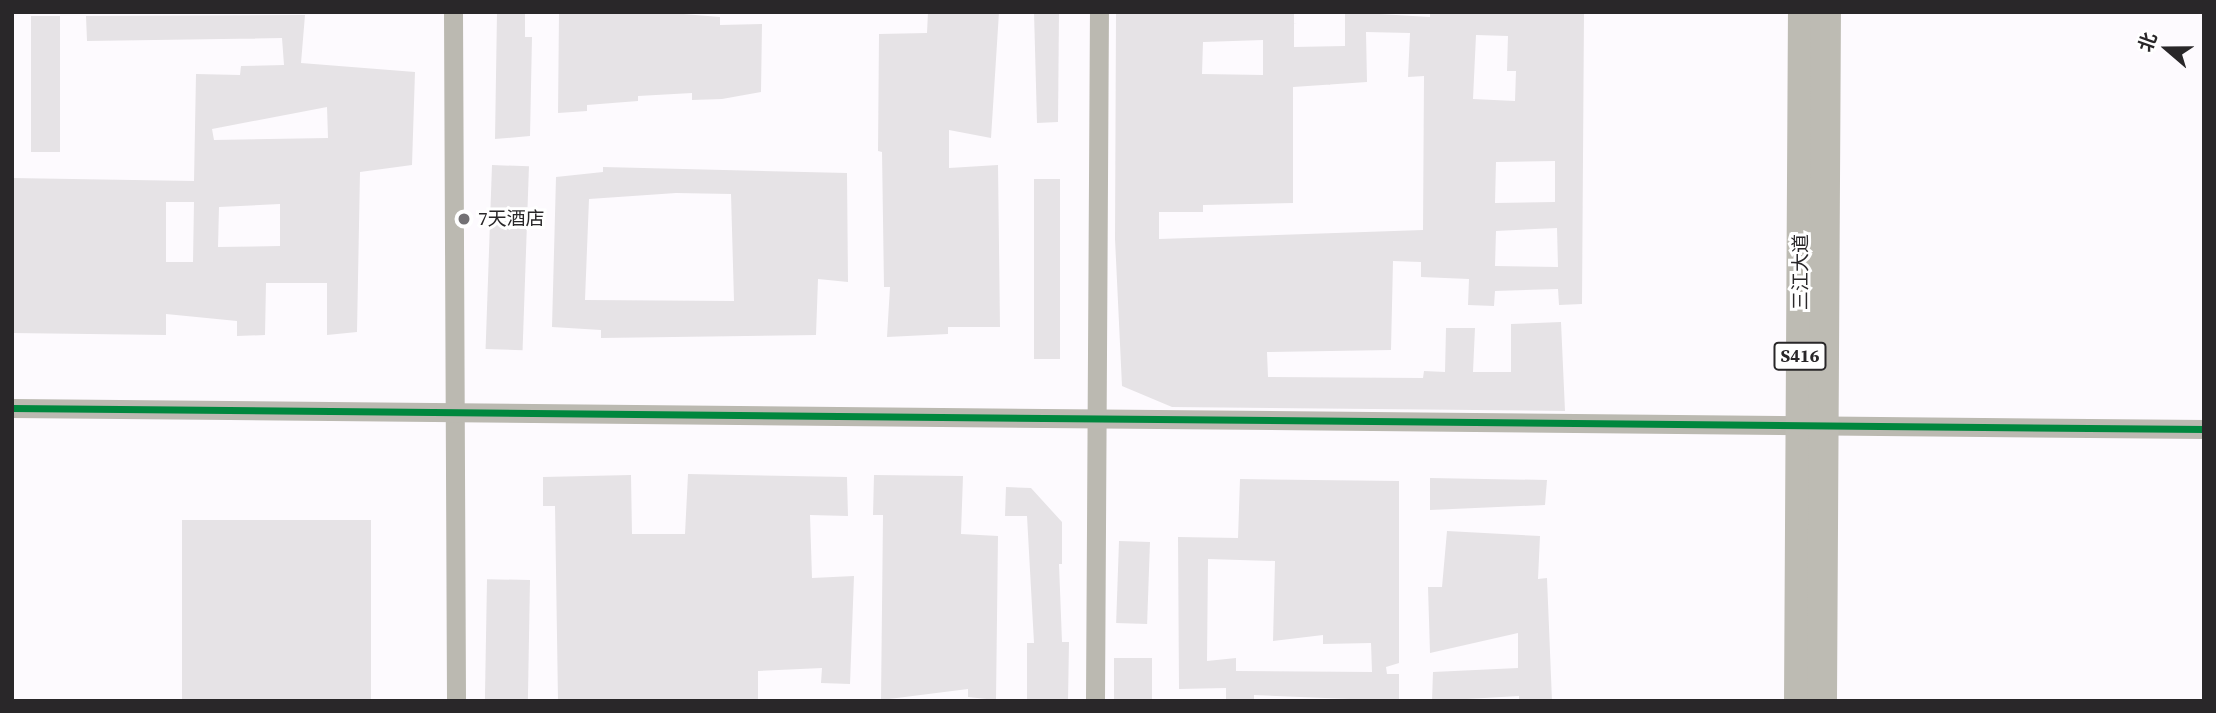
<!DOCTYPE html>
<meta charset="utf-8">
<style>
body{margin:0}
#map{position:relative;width:2216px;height:713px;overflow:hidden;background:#fdfafe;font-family:"Source Serif 4","Noto Sans SC",serif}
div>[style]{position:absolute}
.building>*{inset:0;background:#e6e3e6;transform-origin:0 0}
.street>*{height:19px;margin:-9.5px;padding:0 9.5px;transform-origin:9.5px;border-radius:9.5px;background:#bbb9b1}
.primary>*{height:30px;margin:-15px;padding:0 15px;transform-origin:15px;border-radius:15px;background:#bdbbb3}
.cycleway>*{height:7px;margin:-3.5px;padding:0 3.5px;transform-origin:3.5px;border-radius:3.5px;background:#00873e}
.dots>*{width:19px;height:19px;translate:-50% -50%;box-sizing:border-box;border:4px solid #fff;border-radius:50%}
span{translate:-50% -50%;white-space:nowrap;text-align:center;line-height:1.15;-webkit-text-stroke:6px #fff;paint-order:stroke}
.shield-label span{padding:2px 5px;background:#fff;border:2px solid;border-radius:5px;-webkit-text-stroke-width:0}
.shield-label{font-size:18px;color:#292729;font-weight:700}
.poi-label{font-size:19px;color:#292729}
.left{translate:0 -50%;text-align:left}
.street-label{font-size:19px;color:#292729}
.frame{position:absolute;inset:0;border:14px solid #292729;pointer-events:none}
.north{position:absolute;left:2132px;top:14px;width:70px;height:70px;-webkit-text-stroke:5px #fff;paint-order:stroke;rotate:290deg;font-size:19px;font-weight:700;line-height:28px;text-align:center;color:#292729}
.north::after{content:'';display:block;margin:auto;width:24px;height:32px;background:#292729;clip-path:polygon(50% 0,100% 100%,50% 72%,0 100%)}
</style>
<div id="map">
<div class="building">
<i style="clip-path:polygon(497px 12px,525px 12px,525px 37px,532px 37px,530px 136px,495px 139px)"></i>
<i style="clip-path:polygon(559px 12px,671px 13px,720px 17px,720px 25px,762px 24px,761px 92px,722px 99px,692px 100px,692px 93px,638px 96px,638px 101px,587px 105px,587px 111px,558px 113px)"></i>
<i style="clip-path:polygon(928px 12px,999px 12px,991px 138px,949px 130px,949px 168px,998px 165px,1000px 327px,948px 327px,948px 334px,887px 337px,890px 287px,884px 287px,882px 152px,878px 151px,879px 34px,927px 33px)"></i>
<i style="clip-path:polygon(1034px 12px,1059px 12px,1058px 122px,1037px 123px)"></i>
<i style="clip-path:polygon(evenodd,1116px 12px,1294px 12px,1294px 47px,1345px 46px,1345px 12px,1430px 17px,1430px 12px,1584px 12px,1582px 304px,1559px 305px,1558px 289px,1495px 291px,1494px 306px,1468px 305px,1469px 279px,1421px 277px,1421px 262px,1393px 261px,1391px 350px,1267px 352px,1268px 377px,1423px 378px,1424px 371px,1445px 372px,1446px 328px,1475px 328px,1473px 372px,1511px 372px,1511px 324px,1561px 322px,1565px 411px,1172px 407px,1122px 386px,1115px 239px,1116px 12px,1366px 32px,1410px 33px,1408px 77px,1424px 76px,1423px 230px,1159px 239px,1159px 212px,1203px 212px,1203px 205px,1293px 203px,1293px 87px,1367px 82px,1366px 32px,1116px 12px,1476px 35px,1508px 36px,1507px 71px,1516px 71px,1515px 101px,1473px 99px,1476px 35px,1116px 12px,1263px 40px,1263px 75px,1202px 74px,1203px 42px,1263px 40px,1116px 12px,1555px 161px,1555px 202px,1495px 203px,1496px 162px,1555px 161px,1116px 12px,1557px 228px,1558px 267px,1495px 266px,1496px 231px,1557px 228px)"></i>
<i style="clip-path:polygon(evenodd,305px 15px,301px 63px,415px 72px,412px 165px,360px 172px,357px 332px,327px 335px,327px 283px,266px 283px,265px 335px,237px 336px,237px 321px,166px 314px,166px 335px,12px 333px,12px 178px,194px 181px,196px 74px,240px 75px,241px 66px,284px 65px,282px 38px,87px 41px,86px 16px,305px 15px,327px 107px,328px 138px,214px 140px,212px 129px,327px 107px,305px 15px,166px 202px,194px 202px,193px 262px,166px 262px,166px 202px,305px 15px,280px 204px,280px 246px,218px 247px,219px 207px,280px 204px)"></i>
<i style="left:60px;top:16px;width:136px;height:29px;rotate:90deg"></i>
<i style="left:492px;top:165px;width:37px;height:184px;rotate:2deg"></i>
<i style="clip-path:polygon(evenodd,603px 167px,847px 173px,848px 282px,818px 279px,816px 335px,601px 338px,601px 330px,552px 327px,556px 177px,603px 172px,603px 167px,676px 193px,731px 194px,734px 301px,585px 300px,589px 199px,676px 193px)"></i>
<i style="left:1060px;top:179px;width:180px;height:26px;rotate:90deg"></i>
<i style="clip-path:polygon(688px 474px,847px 477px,848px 516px,810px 515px,812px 578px,854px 576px,850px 684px,821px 683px,822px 668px,758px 671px,758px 701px,558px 701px,555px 506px,543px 506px,543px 477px,631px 475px,632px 534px,685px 534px)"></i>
<i style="clip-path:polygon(874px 475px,963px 476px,961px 534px,998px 536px,996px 700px,968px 697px,968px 689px,881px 700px,883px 515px,873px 515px)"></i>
<i style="clip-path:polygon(1430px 478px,1547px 480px,1545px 505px,1430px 510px)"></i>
<i style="clip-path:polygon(evenodd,1240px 479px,1399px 481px,1399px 663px,1386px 667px,1387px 674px,1399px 674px,1399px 701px,1254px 695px,1254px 701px,1226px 701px,1226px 688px,1179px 689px,1178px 537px,1238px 538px,1240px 479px,1208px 559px,1275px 561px,1273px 641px,1323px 635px,1323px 644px,1371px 643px,1372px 672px,1236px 671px,1236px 658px,1207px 661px,1208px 559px)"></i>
<i style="clip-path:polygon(1006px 487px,1031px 488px,1062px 522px,1062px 564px,1059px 564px,1062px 642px,1069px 642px,1068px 701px,1027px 701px,1027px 643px,1034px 643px,1027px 516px,1005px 516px)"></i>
<i style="left:182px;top:520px;width:189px;height:181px"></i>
<i style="clip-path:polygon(1447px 531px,1540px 536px,1538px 579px,1547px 578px,1552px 701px,1519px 701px,1519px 696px,1432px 701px,1433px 672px,1518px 668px,1518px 633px,1430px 653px,1428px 587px,1442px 587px)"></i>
<i style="left:1119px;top:541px;width:31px;height:82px;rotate:2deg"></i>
<i style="left:530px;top:580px;width:121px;height:43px;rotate:91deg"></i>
<i style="left:1152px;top:658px;width:43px;height:38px;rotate:90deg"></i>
</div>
<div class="street">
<i style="left:453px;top:12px;width:689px;rotate:89.75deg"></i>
<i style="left:12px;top:408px;width:2192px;rotate:0.55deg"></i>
<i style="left:1095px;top:701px;width:689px;rotate:-89.67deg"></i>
</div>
<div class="primary">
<i style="left:1799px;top:701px;width:689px;rotate:-89.67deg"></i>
<i style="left:1822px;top:701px;width:689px;rotate:-89.67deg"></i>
</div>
<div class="cycleway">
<i style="left:12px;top:408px;width:2192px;rotate:0.55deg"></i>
</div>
<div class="dots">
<i style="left:464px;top:219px;background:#737174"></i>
</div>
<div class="shield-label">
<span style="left:1800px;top:356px">S416</span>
</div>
<div class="poi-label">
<span class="left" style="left:478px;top:219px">7天酒店</span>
</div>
<div class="street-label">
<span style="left:1801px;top:272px;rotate:-90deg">三江大道</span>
</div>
<div class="frame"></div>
<div class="north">北</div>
</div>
